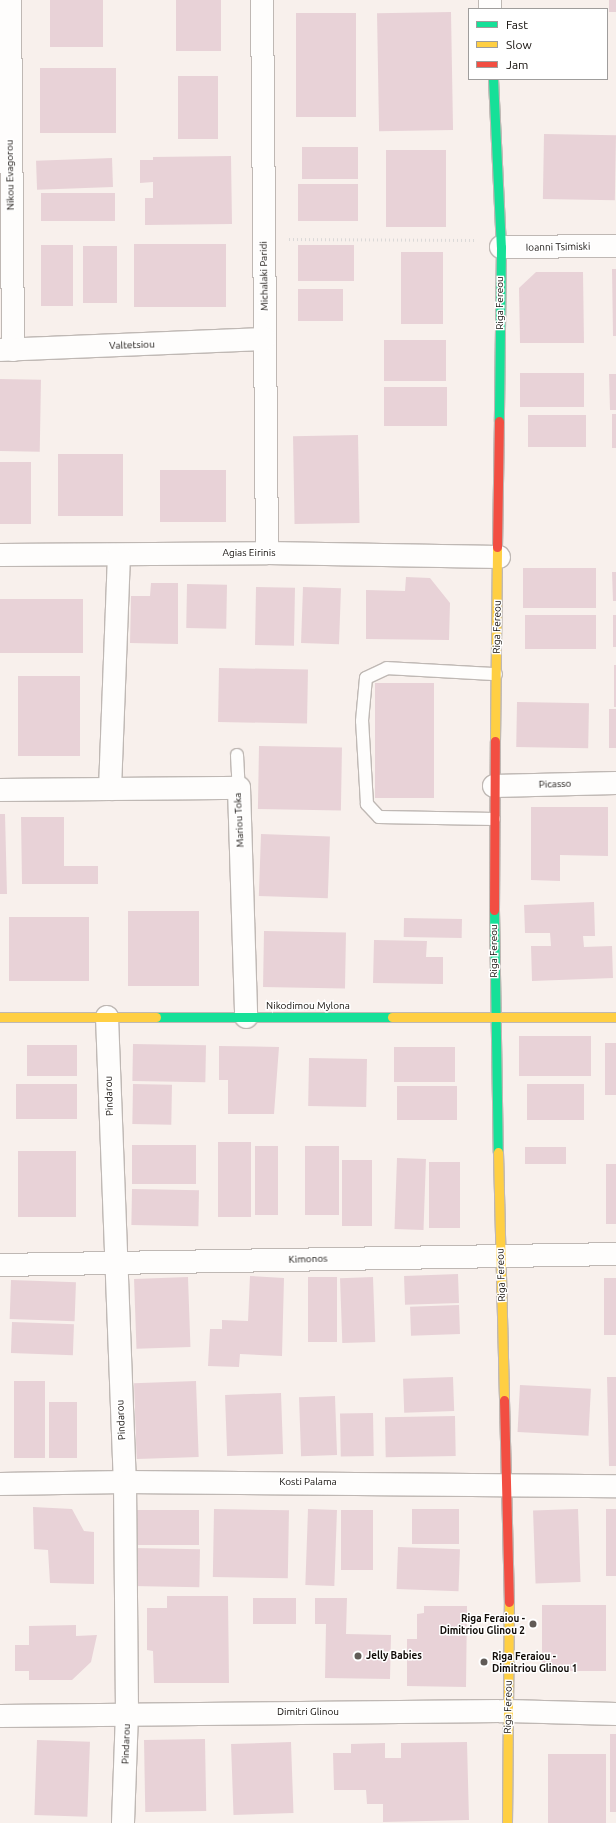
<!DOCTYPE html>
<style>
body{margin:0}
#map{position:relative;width:616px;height:1823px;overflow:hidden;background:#f8f0ec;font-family:Ubuntu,sans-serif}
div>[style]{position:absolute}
.building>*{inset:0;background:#e8d2d7;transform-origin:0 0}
.path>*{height:2.5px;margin-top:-1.25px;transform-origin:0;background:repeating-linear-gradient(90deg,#dbd9d8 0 1px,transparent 0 4px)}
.roads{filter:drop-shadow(1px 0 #bfb8b4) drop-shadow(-1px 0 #bfb8b4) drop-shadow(0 1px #bfb8b4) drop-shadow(0 -1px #bfb8b4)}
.lane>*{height:12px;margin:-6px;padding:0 6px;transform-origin:6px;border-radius:6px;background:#fefdfc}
.street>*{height:22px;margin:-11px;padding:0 11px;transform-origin:11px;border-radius:11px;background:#fefdfc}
.fast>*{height:9px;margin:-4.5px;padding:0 4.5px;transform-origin:4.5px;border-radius:4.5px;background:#16e098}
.slow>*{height:9px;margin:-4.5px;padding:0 4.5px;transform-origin:4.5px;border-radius:4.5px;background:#ffcf43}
.jam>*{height:9px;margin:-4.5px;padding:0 4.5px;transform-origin:4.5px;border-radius:4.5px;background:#f24e42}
.dots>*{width:11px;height:11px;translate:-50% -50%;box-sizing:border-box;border:2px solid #fff;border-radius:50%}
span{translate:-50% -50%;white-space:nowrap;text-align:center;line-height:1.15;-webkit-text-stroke:3px #fff;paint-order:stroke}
.street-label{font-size:10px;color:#100b07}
.poi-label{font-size:10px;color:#100b07;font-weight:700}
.right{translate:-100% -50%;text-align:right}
.left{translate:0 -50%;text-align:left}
.legend{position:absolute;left:468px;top:8px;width:140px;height:72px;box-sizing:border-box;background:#fff;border:1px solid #9f9d9c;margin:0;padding:5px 7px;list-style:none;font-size:12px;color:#100b07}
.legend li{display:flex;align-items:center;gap:8px;height:20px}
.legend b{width:20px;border:1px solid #9f9d9c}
</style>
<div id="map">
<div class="building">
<i style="left:50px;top:0;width:53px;height:47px"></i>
<i style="left:176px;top:0;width:45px;height:51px"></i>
<i style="left:609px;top:0;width:7px;height:12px"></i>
<i style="left:451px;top:12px;width:118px;height:74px;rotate:89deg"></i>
<i style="left:296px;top:13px;width:60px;height:104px"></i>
<i style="left:40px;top:68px;width:76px;height:65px"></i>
<i style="left:178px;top:76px;width:40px;height:63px"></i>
<i style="left:544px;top:134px;width:72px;height:65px;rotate:1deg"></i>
<i style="left:302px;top:147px;width:56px;height:32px"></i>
<i style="left:386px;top:150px;width:60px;height:77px"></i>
<i style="clip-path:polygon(231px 156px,232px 224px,145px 225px,145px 198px,153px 198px,153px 182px,140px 183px,140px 160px,153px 160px,153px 157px)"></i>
<i style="left:112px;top:158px;width:29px;height:76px;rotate:88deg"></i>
<i style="left:298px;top:184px;width:60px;height:37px"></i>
<i style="left:41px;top:193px;width:74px;height:28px"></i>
<i style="left:134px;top:244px;width:92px;height:63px"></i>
<i style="left:41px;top:245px;width:32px;height:61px"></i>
<i style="left:354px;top:245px;width:36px;height:56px;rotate:90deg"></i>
<i style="left:83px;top:246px;width:34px;height:57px"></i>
<i style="left:401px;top:252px;width:42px;height:72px"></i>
<i style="clip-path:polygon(612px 269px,616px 269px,616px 336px,613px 336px)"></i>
<i style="clip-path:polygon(536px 272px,583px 272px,584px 343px,520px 343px,519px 288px)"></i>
<i style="left:298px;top:289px;width:45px;height:32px"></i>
<i style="left:446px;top:340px;width:41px;height:62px;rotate:90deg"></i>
<i style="left:520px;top:373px;width:64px;height:34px"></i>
<i style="clip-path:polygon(609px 374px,616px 374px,616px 410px,610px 410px)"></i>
<i style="left:0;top:379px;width:41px;height:72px;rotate:1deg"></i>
<i style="left:384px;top:387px;width:63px;height:39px"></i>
<i style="left:612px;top:414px;width:4px;height:34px"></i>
<i style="left:528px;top:415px;width:58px;height:32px"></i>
<i style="left:358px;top:435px;width:88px;height:65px;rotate:89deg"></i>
<i style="left:58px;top:454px;width:65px;height:62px"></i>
<i style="left:0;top:462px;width:31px;height:62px"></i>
<i style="left:160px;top:470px;width:66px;height:52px"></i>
<i style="left:523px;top:568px;width:73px;height:40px"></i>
<i style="clip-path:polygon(612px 572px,616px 572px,616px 601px,613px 601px)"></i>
<i style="clip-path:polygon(406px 577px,430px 578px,450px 603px,449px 640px,366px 639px,366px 590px,405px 591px)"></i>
<i style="clip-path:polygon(151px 583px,178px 583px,178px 644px,130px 643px,131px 596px,150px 596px)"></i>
<i style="left:187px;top:584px;width:40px;height:44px;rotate:1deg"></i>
<i style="left:256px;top:587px;width:39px;height:58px;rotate:1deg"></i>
<i style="left:303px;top:587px;width:38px;height:56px;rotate:2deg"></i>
<i style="left:0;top:599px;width:83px;height:54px"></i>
<i style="left:525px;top:615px;width:71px;height:34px"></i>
<i style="left:613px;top:615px;width:3px;height:32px"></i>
<i style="left:614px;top:665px;width:2px;height:42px"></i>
<i style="left:219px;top:668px;width:89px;height:54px;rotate:1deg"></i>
<i style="left:18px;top:676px;width:62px;height:80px"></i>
<i style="left:375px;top:683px;width:59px;height:115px"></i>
<i style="left:517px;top:702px;width:72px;height:45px;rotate:1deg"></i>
<i style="left:609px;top:709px;width:7px;height:39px"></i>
<i style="left:259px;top:746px;width:83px;height:63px;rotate:1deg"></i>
<i style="clip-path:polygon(531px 807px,608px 807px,608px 856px,560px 855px,560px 881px,531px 880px)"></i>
<i style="clip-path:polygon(0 814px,5px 814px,7px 894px,0 894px)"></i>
<i style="clip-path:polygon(21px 817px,64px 817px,64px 866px,98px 866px,98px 884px,22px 884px)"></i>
<i style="left:261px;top:834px;width:69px;height:62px;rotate:2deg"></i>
<i style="clip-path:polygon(594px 902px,595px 936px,583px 936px,584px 947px,612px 946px,613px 978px,532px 981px,531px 946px,551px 946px,550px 933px,525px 933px,524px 905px)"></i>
<i style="left:199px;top:911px;width:75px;height:71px;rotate:90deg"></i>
<i style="left:9px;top:917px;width:80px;height:64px"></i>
<i style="left:404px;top:918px;width:58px;height:19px;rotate:1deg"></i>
<i style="left:264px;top:931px;width:82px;height:56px;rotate:1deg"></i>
<i style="clip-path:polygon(374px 940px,427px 941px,426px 957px,443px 957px,443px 984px,373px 983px)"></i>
<i style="left:519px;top:1036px;width:72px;height:40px"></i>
<i style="left:605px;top:1043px;width:11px;height:52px"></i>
<i style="left:133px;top:1044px;width:73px;height:37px;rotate:1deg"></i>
<i style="left:27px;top:1045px;width:50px;height:31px"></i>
<i style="clip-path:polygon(219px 1046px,279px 1047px,274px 1114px,228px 1114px,228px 1080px,219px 1080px)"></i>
<i style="left:394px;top:1047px;width:61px;height:35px"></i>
<i style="left:309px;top:1058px;width:58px;height:48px;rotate:1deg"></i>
<i style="left:16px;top:1084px;width:61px;height:35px"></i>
<i style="left:133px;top:1084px;width:39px;height:40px;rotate:1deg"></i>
<i style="left:527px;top:1084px;width:57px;height:36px"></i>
<i style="left:397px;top:1086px;width:60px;height:34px"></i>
<i style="left:218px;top:1142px;width:33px;height:75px"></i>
<i style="left:132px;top:1145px;width:64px;height:39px"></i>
<i style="left:255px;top:1146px;width:23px;height:69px"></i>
<i style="left:305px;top:1146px;width:34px;height:69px"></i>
<i style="left:566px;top:1147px;width:17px;height:41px;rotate:90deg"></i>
<i style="left:18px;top:1151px;width:58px;height:66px"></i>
<i style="left:397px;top:1158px;width:29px;height:71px;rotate:2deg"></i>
<i style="left:342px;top:1160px;width:30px;height:66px"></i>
<i style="left:429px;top:1162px;width:31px;height:66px"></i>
<i style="left:606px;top:1164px;width:10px;height:60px"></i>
<i style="left:132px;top:1189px;width:67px;height:36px;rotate:1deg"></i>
<i style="left:458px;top:1274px;width:29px;height:54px;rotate:88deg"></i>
<i style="clip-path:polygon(250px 1276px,284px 1278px,282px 1356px,240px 1354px,239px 1367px,208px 1366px,210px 1329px,222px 1329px,222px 1320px,248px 1321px)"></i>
<i style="left:188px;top:1277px;width:70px;height:54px;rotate:88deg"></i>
<i style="left:308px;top:1277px;width:29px;height:65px"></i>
<i style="left:373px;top:1277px;width:65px;height:33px;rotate:88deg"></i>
<i style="left:604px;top:1278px;width:12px;height:57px"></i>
<i style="left:11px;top:1280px;width:65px;height:39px;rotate:2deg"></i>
<i style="left:459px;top:1305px;width:29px;height:49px;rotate:88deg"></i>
<i style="left:12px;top:1322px;width:62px;height:31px;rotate:2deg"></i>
<i style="left:453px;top:1377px;width:34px;height:50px;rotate:88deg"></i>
<i style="clip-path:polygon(607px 1377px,616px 1377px,616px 1466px,609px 1466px)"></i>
<i style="left:14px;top:1381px;width:31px;height:77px"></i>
<i style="left:196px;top:1381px;width:76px;height:62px;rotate:88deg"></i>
<i style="left:520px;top:1385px;width:71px;height:47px;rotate:3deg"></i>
<i style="left:281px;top:1393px;width:61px;height:56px;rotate:88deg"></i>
<i style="left:335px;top:1396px;width:59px;height:36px;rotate:88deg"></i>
<i style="left:49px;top:1402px;width:28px;height:56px"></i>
<i style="left:373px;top:1413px;width:43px;height:33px;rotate:89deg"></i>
<i style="left:455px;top:1416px;width:40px;height:70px;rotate:89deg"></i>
<i style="clip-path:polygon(33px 1507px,72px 1509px,84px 1531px,94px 1532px,94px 1584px,50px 1583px,48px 1550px,34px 1549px)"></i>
<i style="left:214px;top:1509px;width:75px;height:68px;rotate:1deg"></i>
<i style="left:308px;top:1509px;width:29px;height:76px;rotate:2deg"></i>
<i style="left:412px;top:1509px;width:47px;height:35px"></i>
<i style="left:578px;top:1509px;width:73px;height:45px;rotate:88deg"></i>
<i style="left:606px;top:1509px;width:10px;height:67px"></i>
<i style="left:136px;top:1510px;width:63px;height:35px"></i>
<i style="left:341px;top:1510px;width:32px;height:60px"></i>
<i style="left:398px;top:1547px;width:62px;height:42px;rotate:2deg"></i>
<i style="left:133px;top:1548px;width:67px;height:38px;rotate:1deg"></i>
<i style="clip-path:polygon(167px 1596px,228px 1596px,229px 1683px,154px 1683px,153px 1651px,147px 1650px,147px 1608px,167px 1608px)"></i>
<i style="left:253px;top:1598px;width:43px;height:26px"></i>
<i style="clip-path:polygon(315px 1598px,347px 1598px,346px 1634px,391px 1635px,390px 1679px,325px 1678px,326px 1624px,315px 1624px)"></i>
<i style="left:542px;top:1605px;width:64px;height:66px"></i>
<i style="clip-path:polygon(424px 1606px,467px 1606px,466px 1687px,407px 1686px,407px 1639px,417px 1639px,417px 1614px,424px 1613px)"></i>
<i style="clip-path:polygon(76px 1625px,76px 1636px,97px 1635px,91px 1662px,72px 1680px,29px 1680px,29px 1671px,15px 1671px,15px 1645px,29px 1645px,29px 1626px)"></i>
<i style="left:610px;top:1734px;width:6px;height:78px"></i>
<i style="left:205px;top:1739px;width:72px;height:61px;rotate:89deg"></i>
<i style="left:37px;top:1740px;width:53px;height:75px;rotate:2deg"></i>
<i style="left:291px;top:1742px;width:71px;height:60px;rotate:88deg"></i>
<i style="clip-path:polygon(467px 1742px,469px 1820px,383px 1822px,383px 1804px,367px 1804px,366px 1790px,334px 1790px,333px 1753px,351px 1753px,351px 1744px,385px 1743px,385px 1758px,401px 1758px,401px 1743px)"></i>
<i style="left:548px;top:1754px;width:58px;height:69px"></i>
</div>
<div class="path">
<i style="left:289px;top:239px;width:187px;rotate:0.3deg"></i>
</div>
<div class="roads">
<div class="lane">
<i style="left:237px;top:755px;width:33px;rotate:87deg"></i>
<i style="left:494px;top:819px;width:115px;rotate:-179deg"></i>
<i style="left:379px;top:817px;width:18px;rotate:-133deg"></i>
<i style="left:367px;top:804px;width:83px;rotate:-93.4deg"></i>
<i style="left:362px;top:721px;width:43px;rotate:-84.7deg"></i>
<i style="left:366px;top:678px;width:23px;rotate:-25deg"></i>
<i style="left:387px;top:668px;width:109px;rotate:3.2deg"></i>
</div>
<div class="street">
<i style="left:10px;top:0;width:350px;rotate:89.5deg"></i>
<i style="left:262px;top:0;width:553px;rotate:89.48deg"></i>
<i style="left:490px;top:0;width:9px;rotate:90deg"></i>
<i style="left:501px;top:247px;width:115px;rotate:-0.5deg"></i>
<i style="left:0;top:350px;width:265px;rotate:-2.4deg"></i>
<i style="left:0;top:555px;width:267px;rotate:-0.4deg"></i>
<i style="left:267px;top:553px;width:232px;rotate:1deg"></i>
<i style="left:494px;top:786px;width:122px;rotate:-1.4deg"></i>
<i style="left:110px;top:789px;width:234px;rotate:-87.8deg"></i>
<i style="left:0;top:790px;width:239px;rotate:-0.5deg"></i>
<i style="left:239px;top:788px;width:229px;rotate:88.2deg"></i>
<i style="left:107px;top:1017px;width:465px;rotate:87.8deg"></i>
<i style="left:125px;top:1482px;width:231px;rotate:89.5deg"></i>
<i style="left:127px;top:1713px;width:110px;rotate:92.1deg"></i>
<i style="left:0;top:1265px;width:616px;rotate:-1.02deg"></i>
<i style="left:0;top:1484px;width:125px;rotate:-0.9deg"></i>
<i style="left:125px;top:1482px;width:491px;rotate:0.5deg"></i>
<i style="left:0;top:1716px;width:508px;rotate:-0.56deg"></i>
<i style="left:508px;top:1711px;width:108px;rotate:1.6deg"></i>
</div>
<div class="fast">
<i style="left:493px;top:79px;width:168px;rotate:87.3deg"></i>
<i style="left:501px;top:247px;width:174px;rotate:90.7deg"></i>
<i style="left:494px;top:910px;width:242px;rotate:89.1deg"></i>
<i style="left:156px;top:1017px;width:236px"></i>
</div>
<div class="slow">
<i style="left:495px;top:741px;width:194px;rotate:-89.4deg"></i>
<i style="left:0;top:1017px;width:156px"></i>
<i style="left:392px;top:1017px;width:224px"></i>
<i style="left:498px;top:1152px;width:248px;rotate:88.6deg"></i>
<i style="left:507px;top:1823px;width:221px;rotate:-89.5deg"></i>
</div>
<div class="jam">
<i style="left:497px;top:547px;width:126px;rotate:-89.1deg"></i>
<i style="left:494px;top:910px;width:169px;rotate:-89.7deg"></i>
<i style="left:504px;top:1400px;width:202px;rotate:88.6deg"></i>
</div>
</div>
<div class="dots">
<i style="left:533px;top:1624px;background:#615b57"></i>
<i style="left:358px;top:1656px;background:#615b57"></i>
<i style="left:484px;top:1662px;background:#615b57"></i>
</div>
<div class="street-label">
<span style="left:10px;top:175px;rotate:-91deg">Nikou Evagorou</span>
<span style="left:558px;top:247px;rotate:-1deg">Ioanni Tsimiski</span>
<span style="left:264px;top:276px;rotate:-91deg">Michalaki Paridi</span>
<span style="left:500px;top:303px;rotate:-90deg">Riga Fereou</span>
<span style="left:132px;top:345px;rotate:-2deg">Valtetsiou</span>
<span style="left:249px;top:553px">Agias Eirinis</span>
<span style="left:497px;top:627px;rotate:-89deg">Riga Fereou</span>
<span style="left:555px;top:784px;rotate:-2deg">Picasso</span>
<span style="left:239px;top:820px;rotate:-93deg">Mariou Toka</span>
<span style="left:494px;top:951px;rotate:-90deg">Riga Fereou</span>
<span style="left:308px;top:1006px">Nikodimou Mylona</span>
<span style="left:109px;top:1096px;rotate:-92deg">Pindarou</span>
<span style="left:308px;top:1259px;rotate:-2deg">Kimonos</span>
<span style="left:501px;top:1275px;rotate:-92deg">Riga Fereou</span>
<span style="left:121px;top:1420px;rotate:-93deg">Pindarou</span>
<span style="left:308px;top:1482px">Kosti Palama</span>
<span style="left:508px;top:1707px;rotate:-89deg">Riga Fereou</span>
<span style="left:308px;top:1712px">Dimitri Glinou</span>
<span style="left:126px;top:1744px;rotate:-88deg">Pindarou</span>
</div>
<div class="poi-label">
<span class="right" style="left:525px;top:1624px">Riga Feraiou -<br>Dimitriou Glinou 2</span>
<span class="left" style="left:366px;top:1656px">Jelly Babies</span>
<span class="left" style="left:492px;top:1662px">Riga Feraiou -<br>Dimitriou Glinou 1</span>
</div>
<ul class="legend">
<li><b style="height:5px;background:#16e098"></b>Fast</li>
<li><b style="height:5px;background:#ffcf43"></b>Slow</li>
<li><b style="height:5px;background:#f24e42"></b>Jam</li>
</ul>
</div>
